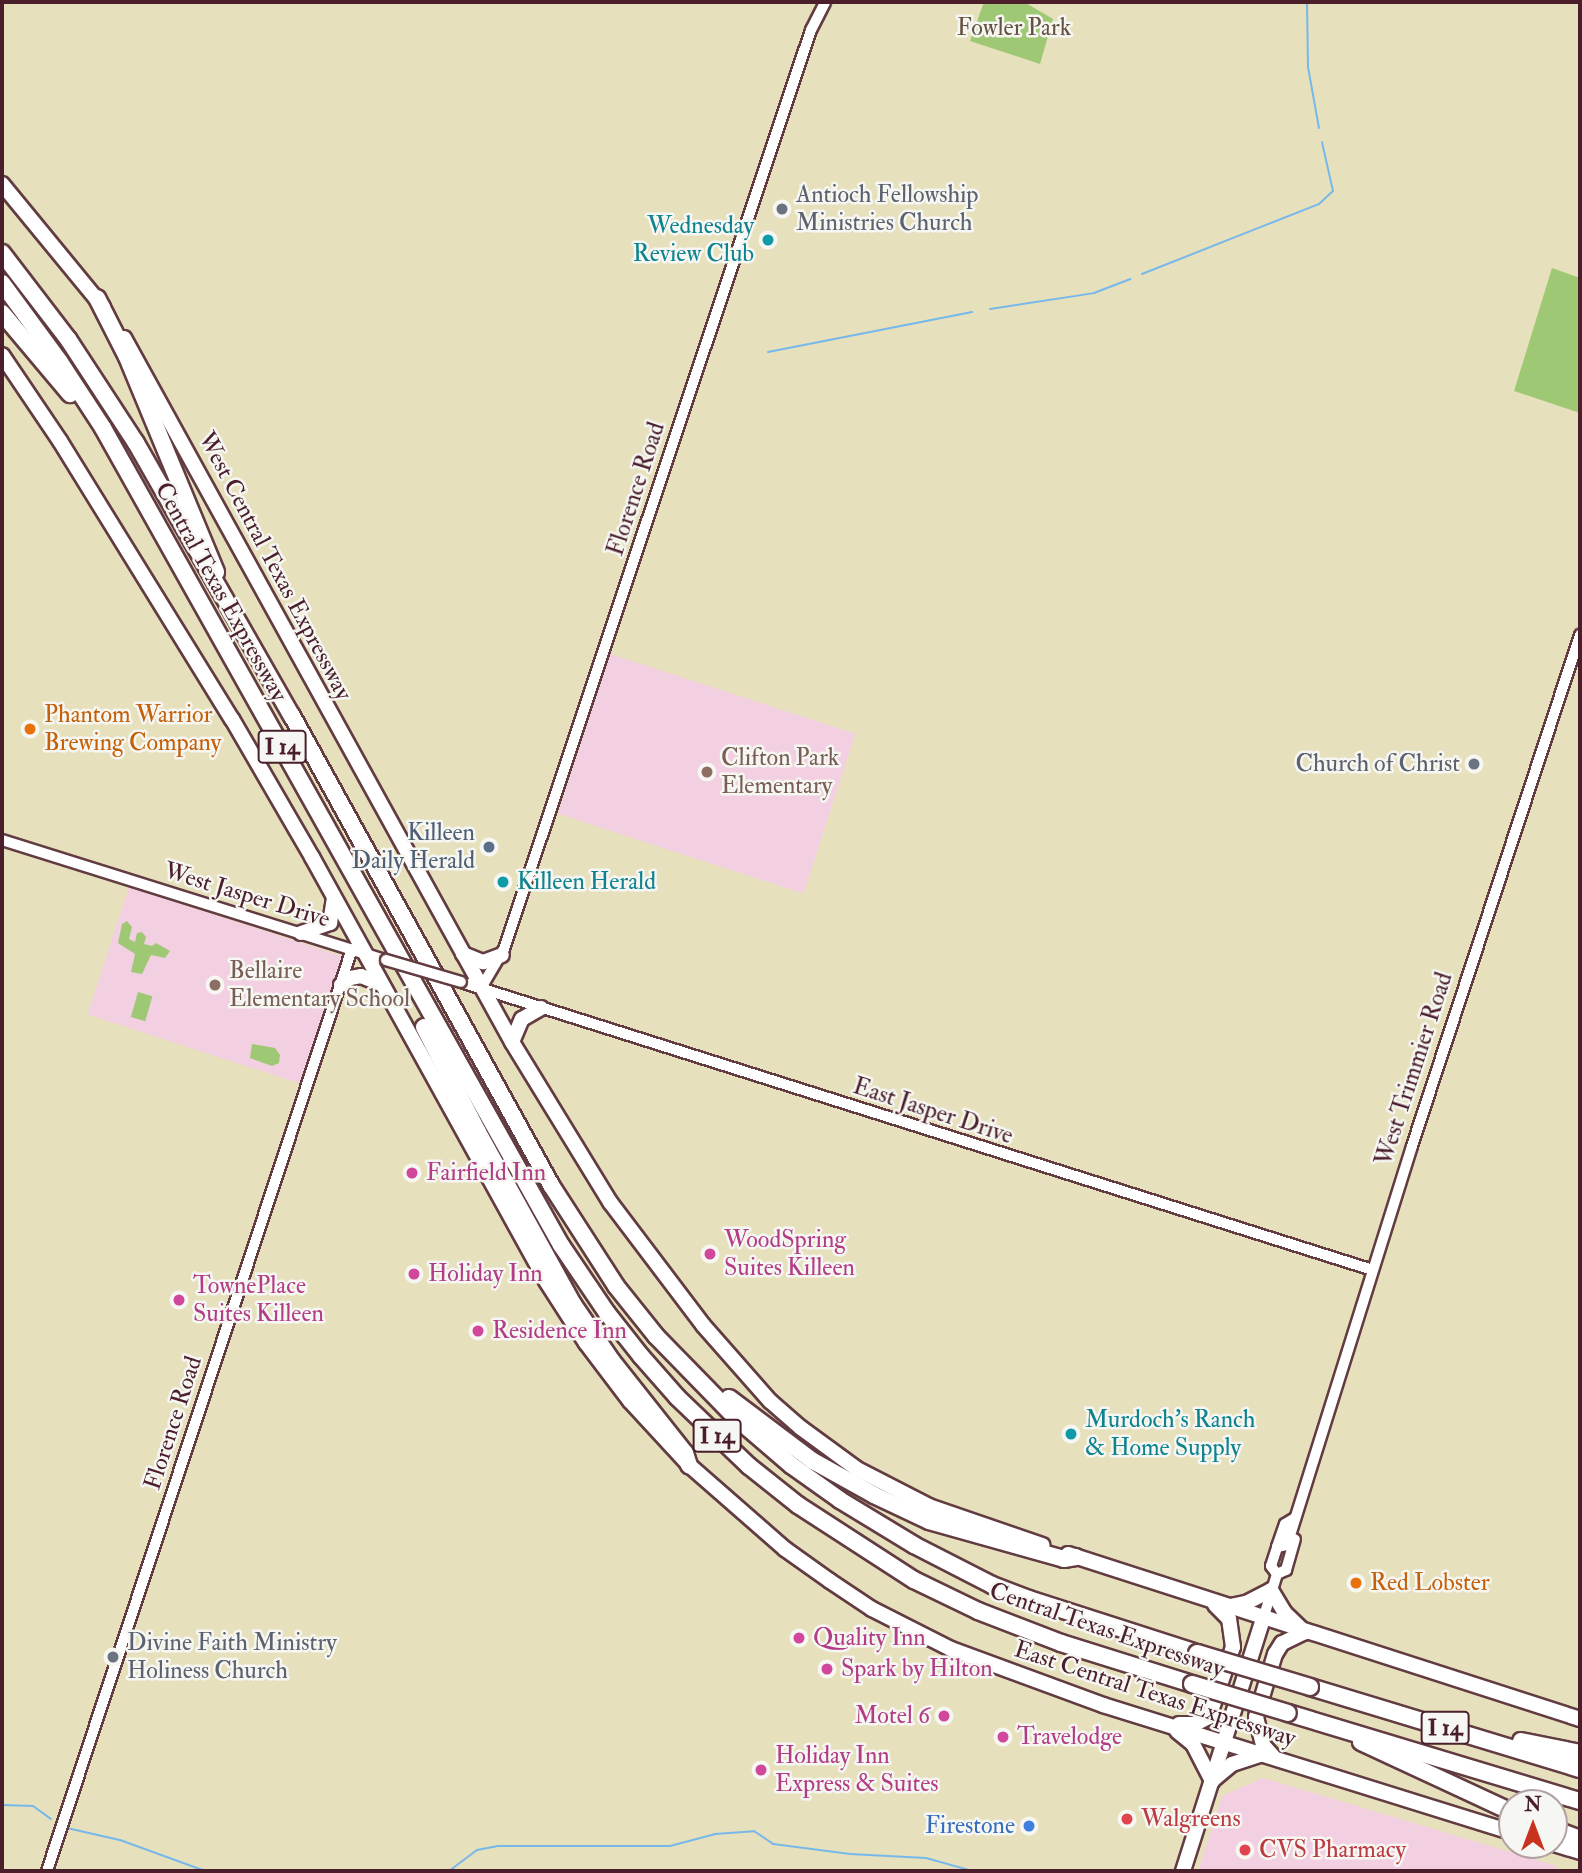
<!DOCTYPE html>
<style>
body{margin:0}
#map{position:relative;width:1582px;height:1873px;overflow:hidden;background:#e7e0bd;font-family:"IM FELL Double Pica",serif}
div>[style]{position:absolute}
.built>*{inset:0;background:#f2cfe1;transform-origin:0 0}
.green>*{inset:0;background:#9fc874;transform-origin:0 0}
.stream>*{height:2px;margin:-1px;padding:0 1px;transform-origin:1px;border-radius:1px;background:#77b8eb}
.roads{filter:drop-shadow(2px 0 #623c41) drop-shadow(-2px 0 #623c41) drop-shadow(0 2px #623c41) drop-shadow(0 -2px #623c41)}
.minor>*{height:10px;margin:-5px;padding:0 5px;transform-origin:5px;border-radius:5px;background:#fff}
.major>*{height:14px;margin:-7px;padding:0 7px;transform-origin:7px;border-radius:7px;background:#fff}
.highway>*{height:16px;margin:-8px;padding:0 8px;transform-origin:8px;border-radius:8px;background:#fff}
.bridges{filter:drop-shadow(2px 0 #623c41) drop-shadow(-2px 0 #623c41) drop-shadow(0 2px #623c41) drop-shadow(0 -2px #623c41)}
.minor-bridge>*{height:10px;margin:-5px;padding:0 5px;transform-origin:5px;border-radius:5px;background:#fff}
.highway-bridge>*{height:16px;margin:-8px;padding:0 8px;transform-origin:8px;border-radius:8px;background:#fff}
.dots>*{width:19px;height:19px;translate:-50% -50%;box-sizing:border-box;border:4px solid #f6f6f2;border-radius:50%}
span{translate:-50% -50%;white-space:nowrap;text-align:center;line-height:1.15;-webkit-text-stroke:5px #f6f6f2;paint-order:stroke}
.shield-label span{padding:2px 5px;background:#f6f6f2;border:2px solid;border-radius:5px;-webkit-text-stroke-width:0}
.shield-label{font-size:23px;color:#4a1f2b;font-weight:700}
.park-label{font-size:24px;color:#645241}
.worship-label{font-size:24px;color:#5b616d}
.left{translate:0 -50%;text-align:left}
.right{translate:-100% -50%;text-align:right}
.culture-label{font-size:24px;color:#0d838f}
.street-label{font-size:24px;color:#4a1f2b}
.food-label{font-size:24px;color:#c56008}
.education-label{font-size:24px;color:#785e54}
.service-label{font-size:24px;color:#4e5e75}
.hotel-label{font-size:24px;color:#b23c85}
.health-label{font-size:24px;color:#be3a42}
.shop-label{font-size:24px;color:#366cbe}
.frame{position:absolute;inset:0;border:4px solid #4a1f2b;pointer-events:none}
.north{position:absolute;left:1498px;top:1789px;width:70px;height:70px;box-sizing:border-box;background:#f6f6f2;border:2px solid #b1a0a2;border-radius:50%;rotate:0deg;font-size:19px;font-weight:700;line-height:28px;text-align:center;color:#4a1f2b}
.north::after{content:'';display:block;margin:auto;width:24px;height:32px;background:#c8321e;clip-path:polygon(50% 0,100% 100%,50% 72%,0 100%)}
</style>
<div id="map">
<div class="built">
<i style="left:610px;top:654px;width:258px;height:168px;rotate:18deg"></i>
<i style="left:129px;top:887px;width:225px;height:134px;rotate:18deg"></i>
<i style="clip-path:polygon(1263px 1778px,1557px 1866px,1555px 1871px,1198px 1871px,1222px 1796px)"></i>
</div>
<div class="green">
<i style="clip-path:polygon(984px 2px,1024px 2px,1053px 19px,1040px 64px,970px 41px)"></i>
<i style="clip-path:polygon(1552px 268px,1580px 278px,1580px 413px,1514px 391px)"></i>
<i style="clip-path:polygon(127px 921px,132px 927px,129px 939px,135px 942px,137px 933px,142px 932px,146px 937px,144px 944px,152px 946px,156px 943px,170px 951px,165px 958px,151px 955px,142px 974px,131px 972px,135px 954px,118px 943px,122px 924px)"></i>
<i style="left:138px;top:992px;width:15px;height:26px;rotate:16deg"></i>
<i style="clip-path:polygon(252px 1044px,275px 1048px,280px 1055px,279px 1063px,272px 1066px,250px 1058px)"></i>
</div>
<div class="stream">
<i style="left:1307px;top:2px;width:65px;rotate:89.1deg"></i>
<i style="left:1308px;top:67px;width:62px;rotate:79.8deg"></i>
<i style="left:1142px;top:274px;width:190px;rotate:-21.6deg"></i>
<i style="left:1319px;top:204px;width:19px;rotate:-43deg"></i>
<i style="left:1333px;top:191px;width:50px;rotate:-102.7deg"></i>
<i style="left:990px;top:309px;width:105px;rotate:-8.7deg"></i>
<i style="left:1094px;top:293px;width:39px;rotate:-21deg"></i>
<i style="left:768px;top:352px;width:208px;rotate:-11.1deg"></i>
<i style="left:2px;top:1805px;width:31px;rotate:2deg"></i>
<i style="left:33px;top:1806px;width:22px;rotate:36deg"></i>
<i style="left:67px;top:1828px;width:54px;rotate:12.8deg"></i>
<i style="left:120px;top:1840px;width:90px;rotate:20deg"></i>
<i style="left:449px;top:1871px;width:35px;rotate:-37deg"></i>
<i style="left:477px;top:1850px;width:20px;rotate:-11deg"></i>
<i style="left:497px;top:1846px;width:173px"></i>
<i style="left:670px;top:1846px;width:47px;rotate:-14.9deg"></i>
<i style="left:715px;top:1834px;width:39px;rotate:-4deg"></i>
<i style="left:754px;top:1831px;width:23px;rotate:34deg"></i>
<i style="left:773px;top:1844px;width:78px;rotate:7.4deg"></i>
<i style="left:850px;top:1854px;width:76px;rotate:3deg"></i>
<i style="left:926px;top:1858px;width:49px;rotate:15.5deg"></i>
</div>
<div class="roads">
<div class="minor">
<i style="left:2px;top:840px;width:402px;rotate:17.4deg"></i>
<i style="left:461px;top:982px;width:956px;rotate:17.53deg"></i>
<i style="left:481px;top:988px;width:45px;rotate:-59.5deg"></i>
<i style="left:504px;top:949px;width:969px;rotate:-71.53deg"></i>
<i style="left:811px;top:30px;width:31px;rotate:-63deg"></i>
<i style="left:1277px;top:1547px;width:10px;rotate:-11deg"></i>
<i style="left:1287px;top:1545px;width:418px;rotate:-72.6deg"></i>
<i style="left:1412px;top:1146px;width:538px;rotate:-71.8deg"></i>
<i style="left:1277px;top:1574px;width:10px;rotate:-127deg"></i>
<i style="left:1271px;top:1566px;width:20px;rotate:-72deg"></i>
<i style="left:1277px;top:1547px;width:24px;rotate:-71deg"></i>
<i style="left:1285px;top:1524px;width:12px;rotate:-31deg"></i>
<i style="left:1263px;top:1619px;width:47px;rotate:-72.7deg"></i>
<i style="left:1277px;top:1574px;width:10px;rotate:-24deg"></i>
<i style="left:1286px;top:1570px;width:32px;rotate:-74deg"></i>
<i style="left:47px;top:1871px;width:971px;rotate:-71.7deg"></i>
</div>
<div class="major">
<i style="left:2px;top:184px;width:159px;rotate:50.6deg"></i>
<i style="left:124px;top:338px;width:804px;rotate:61.14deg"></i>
<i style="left:512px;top:1042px;width:188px;rotate:58.5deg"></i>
<i style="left:610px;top:1202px;width:154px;rotate:52.9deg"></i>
<i style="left:703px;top:1325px;width:101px;rotate:48.6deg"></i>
<i style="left:770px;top:1401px;width:41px;rotate:41.1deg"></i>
<i style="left:801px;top:1428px;width:69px;rotate:36.2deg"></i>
<i style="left:857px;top:1469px;width:81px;rotate:27.2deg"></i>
<i style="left:929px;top:1506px;width:120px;rotate:19deg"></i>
<i style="left:2px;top:355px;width:104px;rotate:56deg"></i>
<i style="left:60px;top:441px;width:327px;rotate:58.3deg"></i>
<i style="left:232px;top:719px;width:160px;rotate:59.9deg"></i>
<i style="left:312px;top:857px;width:484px;rotate:61.1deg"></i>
<i style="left:546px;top:1281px;width:74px;rotate:57.2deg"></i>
<i style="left:586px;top:1343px;width:73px;rotate:52.8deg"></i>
<i style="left:630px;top:1401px;width:87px;rotate:47.3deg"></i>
<i style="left:689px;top:1465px;width:128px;rotate:41.2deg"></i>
<i style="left:785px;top:1549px;width:55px;rotate:35.4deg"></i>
<i style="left:830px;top:1581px;width:50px;rotate:33.7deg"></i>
<i style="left:872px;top:1609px;width:89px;rotate:26.9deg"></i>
<i style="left:951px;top:1649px;width:162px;rotate:20.2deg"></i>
<i style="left:1103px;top:1705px;width:428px;rotate:17.3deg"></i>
<i style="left:301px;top:933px;width:31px;rotate:-19deg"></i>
<i style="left:330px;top:923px;width:24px;rotate:-81deg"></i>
<i style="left:463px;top:954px;width:22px;rotate:22deg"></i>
<i style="left:483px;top:962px;width:20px;rotate:-20deg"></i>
<i style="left:341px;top:985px;width:11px;rotate:-38deg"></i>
<i style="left:350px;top:978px;width:11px;rotate:-10deg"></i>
<i style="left:361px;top:976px;width:22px;rotate:22deg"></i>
<i style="left:512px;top:1042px;width:25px;rotate:-67deg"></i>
<i style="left:522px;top:1019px;width:22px;rotate:-30deg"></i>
<i style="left:1068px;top:1554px;width:538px;rotate:17.86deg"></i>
<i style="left:1230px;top:1606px;width:16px;rotate:-11deg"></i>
<i style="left:1246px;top:1603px;width:28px;rotate:-27deg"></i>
<i style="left:1271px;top:1590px;width:27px;rotate:59deg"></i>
<i style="left:1285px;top:1613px;width:28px;rotate:44deg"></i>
<i style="left:1305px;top:1632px;width:25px;rotate:154deg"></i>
<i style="left:1282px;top:1643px;width:13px;rotate:122deg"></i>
<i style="left:1275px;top:1654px;width:66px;rotate:106.8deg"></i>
<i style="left:1256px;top:1717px;width:29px;rotate:76deg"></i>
<i style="left:1263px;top:1745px;width:15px;rotate:48deg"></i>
<i style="left:1179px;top:1724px;width:16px"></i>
<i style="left:1195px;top:1724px;width:16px;rotate:-27deg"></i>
<i style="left:1209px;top:1717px;width:74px;rotate:-71.1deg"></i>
<i style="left:1233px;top:1647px;width:28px;rotate:-98deg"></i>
<i style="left:1229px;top:1619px;width:20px;rotate:-135deg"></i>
<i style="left:1177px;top:1731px;width:21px;rotate:39deg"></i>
<i style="left:1193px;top:1744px;width:42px;rotate:62.8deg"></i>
<i style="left:1213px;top:1780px;width:25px;rotate:-40deg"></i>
<i style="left:1232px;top:1764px;width:32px;rotate:-18deg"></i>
<i style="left:1554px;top:1844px;width:27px;rotate:17deg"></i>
<i style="left:1183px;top:1871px;width:264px;rotate:-72.4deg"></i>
</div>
<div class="highway">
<i style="left:2px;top:253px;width:108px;rotate:52.5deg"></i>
<i style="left:68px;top:339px;width:124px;rotate:56.8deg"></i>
<i style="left:136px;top:443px;width:314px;rotate:60.3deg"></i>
<i style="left:292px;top:716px;width:536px;rotate:61.09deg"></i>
<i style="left:551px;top:1185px;width:120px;rotate:57.2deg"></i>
<i style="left:616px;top:1286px;width:64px;rotate:51.3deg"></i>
<i style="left:656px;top:1336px;width:113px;rotate:45.7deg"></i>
<i style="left:735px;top:1417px;width:74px;rotate:40.6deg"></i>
<i style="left:791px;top:1465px;width:60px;rotate:35.5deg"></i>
<i style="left:840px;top:1500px;width:87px;rotate:31.3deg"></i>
<i style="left:914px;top:1545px;width:88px;rotate:27.1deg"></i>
<i style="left:992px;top:1585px;width:40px;rotate:21deg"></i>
<i style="left:1029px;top:1599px;width:176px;rotate:17.8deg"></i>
<i style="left:2px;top:283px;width:98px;rotate:53.7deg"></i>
<i style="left:60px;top:362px;width:79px;rotate:56.9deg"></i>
<i style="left:103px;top:428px;width:937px;rotate:60.73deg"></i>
<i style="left:561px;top:1245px;width:82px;rotate:55.9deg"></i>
<i style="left:607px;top:1313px;width:55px;rotate:51.7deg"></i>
<i style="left:641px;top:1356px;width:55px;rotate:48.7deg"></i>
<i style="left:677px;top:1397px;width:100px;rotate:43.8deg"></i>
<i style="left:749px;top:1466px;width:63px;rotate:38.5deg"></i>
<i style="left:798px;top:1505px;width:138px;rotate:32.9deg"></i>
<i style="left:914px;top:1580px;width:71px;rotate:25.8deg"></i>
<i style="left:978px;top:1611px;width:89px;rotate:21.1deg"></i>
<i style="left:1061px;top:1643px;width:137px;rotate:17.4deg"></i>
<i style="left:97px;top:298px;width:66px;rotate:63deg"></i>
<i style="left:127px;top:357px;width:233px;rotate:67.5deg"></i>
<i style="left:2px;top:313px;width:106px;rotate:50deg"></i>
<i style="left:424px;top:1027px;width:118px;rotate:62.8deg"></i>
<i style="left:478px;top:1132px;width:196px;rotate:61.1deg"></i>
<i style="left:573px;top:1304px;width:69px;rotate:55.6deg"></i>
<i style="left:612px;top:1361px;width:117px;rotate:51.6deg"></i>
<i style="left:685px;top:1453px;width:13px;rotate:72deg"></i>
<i style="left:729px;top:1398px;width:105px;rotate:36.9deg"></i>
<i style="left:813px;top:1461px;width:70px;rotate:29.1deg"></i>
<i style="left:874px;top:1495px;width:61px;rotate:25.3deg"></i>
<i style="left:929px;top:1521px;width:140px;rotate:15.7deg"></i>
<i style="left:1064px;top:1559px;width:12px;rotate:-9deg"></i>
<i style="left:1310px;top:1687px;width:282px;rotate:16.9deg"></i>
<i style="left:1288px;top:1713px;width:305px;rotate:16.8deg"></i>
<i style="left:1521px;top:1741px;width:60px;rotate:11.5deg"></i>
<i style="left:1361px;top:1742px;width:166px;rotate:24.9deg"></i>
<i style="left:1554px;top:1829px;width:28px;rotate:21deg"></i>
</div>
</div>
<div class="bridges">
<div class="minor-bridge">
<i style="left:386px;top:960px;width:78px;rotate:16.3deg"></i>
</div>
<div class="highway-bridge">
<i style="left:1197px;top:1653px;width:118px;rotate:16.7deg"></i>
<i style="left:1192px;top:1684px;width:100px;rotate:16.8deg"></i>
</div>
</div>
<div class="dots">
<i style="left:782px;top:209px;background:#6b7280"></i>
<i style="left:768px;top:240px;background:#0f9aa8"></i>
<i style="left:30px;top:729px;background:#e8710a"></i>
<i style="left:1474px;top:764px;background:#6b7280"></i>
<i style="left:707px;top:772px;background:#8d6e63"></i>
<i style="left:489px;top:847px;background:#5c6f8a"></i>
<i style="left:503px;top:882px;background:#0f9aa8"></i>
<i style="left:215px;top:985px;background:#8d6e63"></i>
<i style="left:412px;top:1173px;background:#d1479c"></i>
<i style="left:710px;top:1254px;background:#d1479c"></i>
<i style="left:414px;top:1274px;background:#d1479c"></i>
<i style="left:179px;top:1300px;background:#d1479c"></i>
<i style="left:478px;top:1331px;background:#d1479c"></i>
<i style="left:1071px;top:1434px;background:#0f9aa8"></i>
<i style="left:1356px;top:1583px;background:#e8710a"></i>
<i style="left:799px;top:1638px;background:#d1479c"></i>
<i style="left:113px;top:1657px;background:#6b7280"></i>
<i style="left:827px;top:1669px;background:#d1479c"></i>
<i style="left:944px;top:1716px;background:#d1479c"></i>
<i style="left:1003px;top:1737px;background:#d1479c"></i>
<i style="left:761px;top:1770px;background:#d1479c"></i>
<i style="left:1127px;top:1819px;background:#e0444e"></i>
<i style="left:1029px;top:1826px;background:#3f7fe0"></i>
<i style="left:1245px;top:1850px;background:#e0444e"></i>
</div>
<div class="shield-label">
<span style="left:282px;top:747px">I 14</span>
<span style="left:717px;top:1436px">I 14</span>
<span style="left:1445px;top:1728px">I 14</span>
</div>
<div class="park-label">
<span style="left:1014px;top:28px">Fowler Park</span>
</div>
<div class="worship-label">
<span class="left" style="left:796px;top:209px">Antioch Fellowship<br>Ministries Church</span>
<span class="right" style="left:1460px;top:764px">Church of Christ</span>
<span class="left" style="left:127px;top:1657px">Divine Faith Ministry<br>Holiness Church</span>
</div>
<div class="culture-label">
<span class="right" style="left:754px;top:240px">Wednesday<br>Review Club</span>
<span class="left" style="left:517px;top:882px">Killeen Herald</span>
<span class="left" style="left:1085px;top:1434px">Murdoch's Ranch<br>&amp; Home Supply</span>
</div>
<div class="street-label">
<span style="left:636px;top:489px;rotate:-72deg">Florence Road</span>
<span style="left:275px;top:566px;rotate:62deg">West Central Texas Expressway</span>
<span style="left:221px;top:592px;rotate:61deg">Central Texas Expressway</span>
<span style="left:247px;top:895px;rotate:17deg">West Jasper Drive</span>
<span style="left:1414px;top:1069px;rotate:-72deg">West Trimmier Road</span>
<span style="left:933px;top:1111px;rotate:18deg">East Jasper Drive</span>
<span style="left:173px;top:1423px;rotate:-72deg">Florence Road</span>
<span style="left:1107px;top:1630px;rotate:19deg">Central Texas Expressway</span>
<span style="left:1155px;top:1694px;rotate:18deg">East Central Texas Expressway</span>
</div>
<div class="food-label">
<span class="left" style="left:44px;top:729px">Phantom Warrior<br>Brewing Company</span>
<span class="left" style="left:1370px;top:1583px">Red Lobster</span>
</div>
<div class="education-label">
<span class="left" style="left:721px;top:772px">Clifton Park<br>Elementary</span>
<span class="left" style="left:229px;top:985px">Bellaire<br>Elementary School</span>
</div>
<div class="service-label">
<span class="right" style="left:475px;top:847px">Killeen<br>Daily Herald</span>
</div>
<div class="hotel-label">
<span class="left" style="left:426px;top:1173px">Fairfield Inn</span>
<span class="left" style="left:724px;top:1254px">WoodSpring<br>Suites Killeen</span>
<span class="left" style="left:428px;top:1274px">Holiday Inn</span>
<span class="left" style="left:193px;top:1300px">TownePlace<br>Suites Killeen</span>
<span class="left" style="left:492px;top:1331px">Residence Inn</span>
<span class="left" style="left:813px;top:1638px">Quality Inn</span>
<span class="left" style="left:841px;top:1669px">Spark by Hilton</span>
<span class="right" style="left:930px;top:1716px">Motel 6</span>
<span class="left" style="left:1017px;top:1737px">Travelodge</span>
<span class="left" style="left:775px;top:1770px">Holiday Inn<br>Express &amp; Suites</span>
</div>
<div class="health-label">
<span class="left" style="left:1141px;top:1819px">Walgreens</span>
<span class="left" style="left:1259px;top:1850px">CVS Pharmacy</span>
</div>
<div class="shop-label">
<span class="right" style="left:1015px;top:1826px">Firestone</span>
</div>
<div class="frame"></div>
<div class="north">N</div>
</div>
